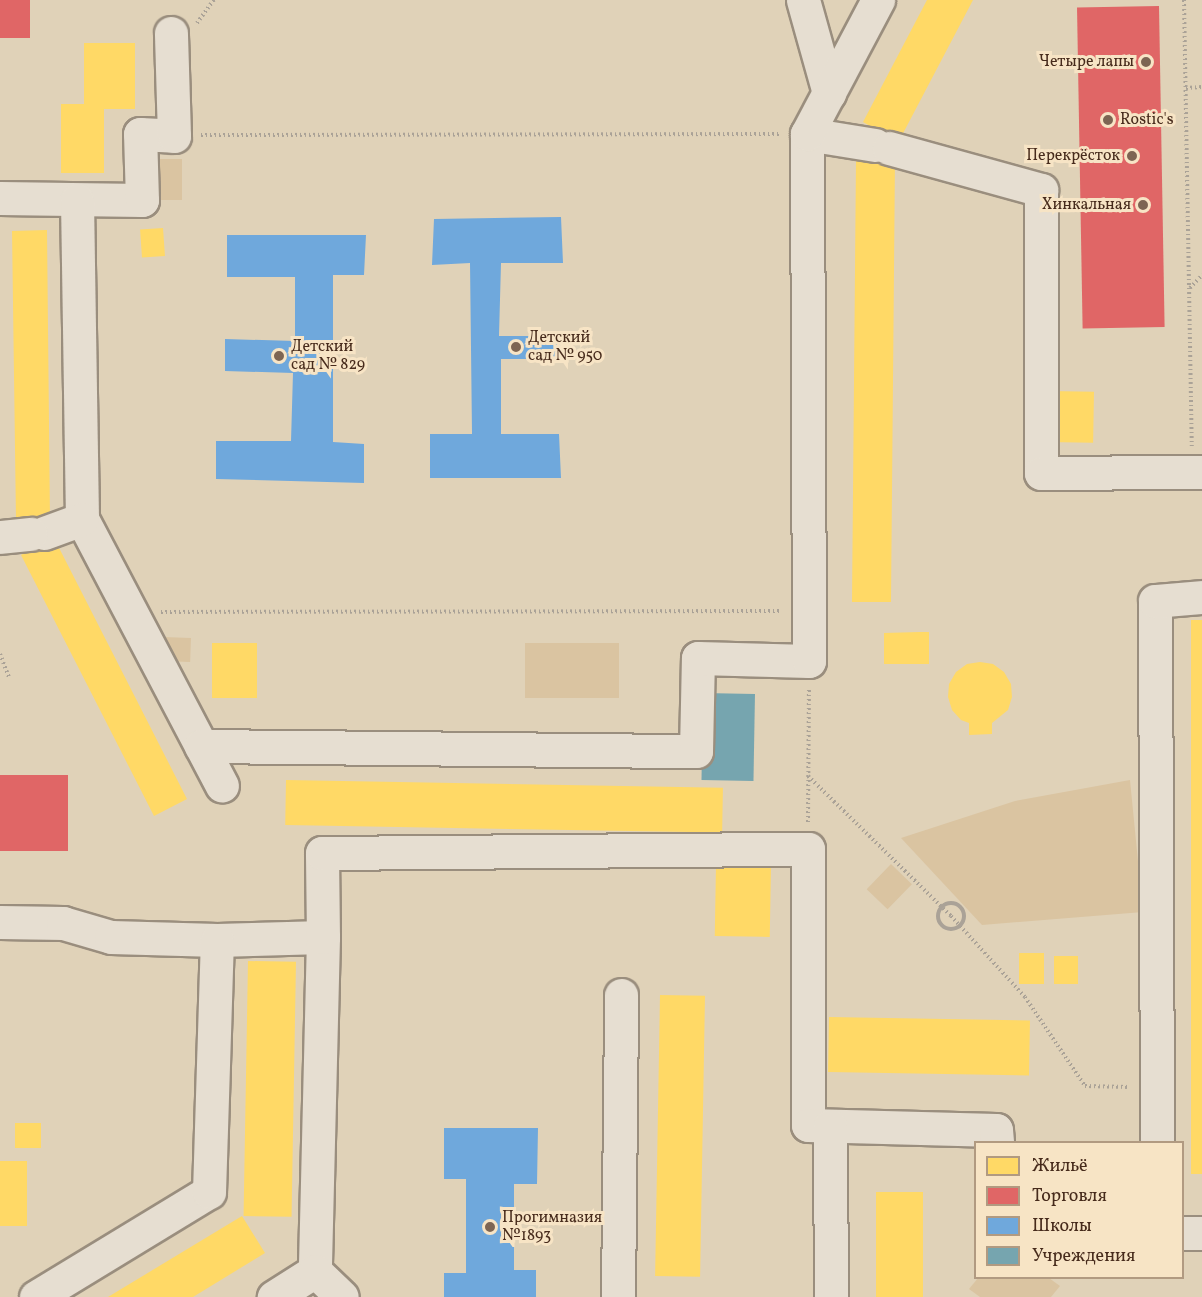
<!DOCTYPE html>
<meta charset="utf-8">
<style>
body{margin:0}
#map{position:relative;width:1202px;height:1297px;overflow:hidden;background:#e0d2b8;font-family:Vollkorn,serif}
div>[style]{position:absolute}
.green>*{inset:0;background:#dac4a1;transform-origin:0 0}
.homes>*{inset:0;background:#ffd966;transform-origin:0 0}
.shops>*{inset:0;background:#e06666;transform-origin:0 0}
.schools>*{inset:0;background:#6fa8dc}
.public>*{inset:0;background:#76a5af;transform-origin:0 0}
.path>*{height:4px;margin-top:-2px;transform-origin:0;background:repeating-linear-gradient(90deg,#aaa297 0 1.5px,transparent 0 4.5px)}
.path>.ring{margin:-2px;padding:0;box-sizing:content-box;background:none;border:4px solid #aaa297;border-radius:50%}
.roads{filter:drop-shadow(2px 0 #9a8e7e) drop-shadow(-2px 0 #9a8e7e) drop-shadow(0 2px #9a8e7e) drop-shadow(0 -2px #9a8e7e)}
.minor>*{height:33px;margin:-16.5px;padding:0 16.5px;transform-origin:16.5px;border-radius:16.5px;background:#e6ded1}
.dots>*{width:16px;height:16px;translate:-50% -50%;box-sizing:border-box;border:3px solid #f7e4c5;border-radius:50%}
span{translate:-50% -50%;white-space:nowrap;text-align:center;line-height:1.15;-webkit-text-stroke:6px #f7e4c5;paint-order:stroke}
.poi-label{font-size:16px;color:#472b1c}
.right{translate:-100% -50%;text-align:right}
.left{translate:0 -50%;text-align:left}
.legend{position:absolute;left:974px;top:1141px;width:210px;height:138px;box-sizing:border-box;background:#f7e4c5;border:2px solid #b19a81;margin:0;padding:8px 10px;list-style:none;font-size:18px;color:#472b1c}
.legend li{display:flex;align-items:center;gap:12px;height:30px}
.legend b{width:30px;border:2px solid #b19a81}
</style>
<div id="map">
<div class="green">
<i style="left:155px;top:159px;width:27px;height:41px"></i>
<i style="left:163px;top:637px;width:28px;height:24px;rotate:2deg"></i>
<i style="left:619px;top:643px;width:55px;height:94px;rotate:90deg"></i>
<i style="clip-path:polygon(1130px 780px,1143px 912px,982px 925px,901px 838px,1015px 801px)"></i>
<i style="left:891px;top:864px;width:29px;height:35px;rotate:44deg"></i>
<i style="clip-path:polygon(978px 1278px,1049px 1278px,1060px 1286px,1051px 1297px,980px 1297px,969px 1289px)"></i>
</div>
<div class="homes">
<i style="clip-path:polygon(927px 0,973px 0,899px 141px,895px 159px,891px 602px,852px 602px,856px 159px,879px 131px,863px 122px)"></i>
<i style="clip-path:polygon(84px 43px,135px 43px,135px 109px,104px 109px,104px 173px,61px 173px,61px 104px,84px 104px)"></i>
<i style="left:163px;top:228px;width:28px;height:23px;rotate:86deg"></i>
<i style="clip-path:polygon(47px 230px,50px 520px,54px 538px,187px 799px,154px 816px,21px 555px,32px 549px,16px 521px,12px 231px)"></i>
<i style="left:1048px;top:391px;width:46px;height:51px;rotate:1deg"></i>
<i style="left:1191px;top:620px;width:11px;height:554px"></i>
<i style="clip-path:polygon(920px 632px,929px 632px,929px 664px,884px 664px,884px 633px)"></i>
<i style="left:212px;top:643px;width:45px;height:55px"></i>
<i style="clip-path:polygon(980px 662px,993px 664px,1004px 672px,1011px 684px,1012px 697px,1008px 710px,992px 723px,992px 734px,969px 735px,969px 723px,961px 720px,952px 710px,948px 697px,949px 684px,956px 672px,967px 664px)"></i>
<i style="left:286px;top:780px;width:437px;height:45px;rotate:1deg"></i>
<i style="left:716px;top:865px;width:55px;height:71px;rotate:1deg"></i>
<i style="left:1019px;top:953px;width:25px;height:31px"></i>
<i style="left:1054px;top:956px;width:24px;height:28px"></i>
<i style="left:248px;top:961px;width:48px;height:255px;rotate:1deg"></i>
<i style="left:660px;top:995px;width:45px;height:281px;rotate:1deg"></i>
<i style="left:829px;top:1017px;width:201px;height:55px;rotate:1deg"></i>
<i style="left:15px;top:1123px;width:26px;height:25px"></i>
<i style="left:0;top:1161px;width:27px;height:65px"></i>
<i style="left:876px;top:1192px;width:47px;height:105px"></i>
<i style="clip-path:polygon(242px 1216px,265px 1253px,193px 1297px,108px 1297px)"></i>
</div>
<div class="shops">
<i style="left:0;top:0;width:30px;height:38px"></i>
<i style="left:1159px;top:6px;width:321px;height:82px;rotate:89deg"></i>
<i style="left:0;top:775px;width:68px;height:76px"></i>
</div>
<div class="schools">
<i style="clip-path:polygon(561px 217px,563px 263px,501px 263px,499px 336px,561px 336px,561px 359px,501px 359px,501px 434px,559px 434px,561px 478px,430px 478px,430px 434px,472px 434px,470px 263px,432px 265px,434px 219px)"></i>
<i style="clip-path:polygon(227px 235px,366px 235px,364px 275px,333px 275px,333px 442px,364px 444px,364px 483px,216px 479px,216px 441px,291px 441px,293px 373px,225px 371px,225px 339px,295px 341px,295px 277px,227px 277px)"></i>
<i style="clip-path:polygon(444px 1128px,538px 1128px,537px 1184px,514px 1184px,514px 1270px,536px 1270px,536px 1297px,444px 1297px,444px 1273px,466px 1273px,466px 1179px,444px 1179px)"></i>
</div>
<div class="public">
<i style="left:703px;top:693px;width:52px;height:87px;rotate:1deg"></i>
</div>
<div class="path">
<i style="left:1184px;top:0;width:446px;rotate:89deg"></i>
<i style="left:197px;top:23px;width:29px;rotate:-54deg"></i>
<i style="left:1186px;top:88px;width:16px;rotate:-4deg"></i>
<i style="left:201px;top:135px;width:578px;rotate:-0.1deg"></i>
<i style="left:1190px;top:288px;width:18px;rotate:-47deg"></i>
<i style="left:161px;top:612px;width:620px;rotate:-0.09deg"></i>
<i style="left:0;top:654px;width:25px;rotate:69deg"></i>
<i style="left:808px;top:776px;width:200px;rotate:44.4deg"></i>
<i style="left:951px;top:916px;width:110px;rotate:47.6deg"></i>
<i style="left:1025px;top:997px;width:107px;rotate:56deg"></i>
<i style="left:1085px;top:1086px;width:44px;rotate:1.3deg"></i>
<i style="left:808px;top:822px;width:133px;rotate:-89.6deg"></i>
<i class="ring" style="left:938px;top:903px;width:22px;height:22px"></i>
</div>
<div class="roads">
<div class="minor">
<i style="left:803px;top:0;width:97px;rotate:74.4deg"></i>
<i style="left:807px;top:134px;width:69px;rotate:9.2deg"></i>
<i style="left:889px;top:148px;width:158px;rotate:15.4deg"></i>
<i style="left:1041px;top:190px;width:283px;rotate:90deg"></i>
<i style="left:1041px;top:473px;width:161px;rotate:-0.4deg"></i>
<i style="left:0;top:198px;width:142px;rotate:0.8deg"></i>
<i style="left:142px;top:200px;width:66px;rotate:-91.7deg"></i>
<i style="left:140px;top:134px;width:34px;rotate:3deg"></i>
<i style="left:174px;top:136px;width:103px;rotate:-91.7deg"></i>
<i style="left:77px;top:200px;width:319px;rotate:89.1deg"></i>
<i style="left:82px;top:519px;width:301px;rotate:62.3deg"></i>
<i style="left:44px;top:533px;width:40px;rotate:-20.2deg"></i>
<i style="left:0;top:537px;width:31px;rotate:-6deg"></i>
<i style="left:201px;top:746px;width:495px;rotate:0.6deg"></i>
<i style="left:696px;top:751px;width:93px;rotate:-88.8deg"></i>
<i style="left:698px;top:658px;width:111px;rotate:1.5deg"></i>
<i style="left:809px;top:661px;width:527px;rotate:-90.22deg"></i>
<i style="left:807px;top:134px;width:152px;rotate:-62.1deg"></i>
<i style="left:0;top:922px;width:63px;rotate:0.9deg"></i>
<i style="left:63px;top:923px;width:50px;rotate:16.3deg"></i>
<i style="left:111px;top:937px;width:106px;rotate:1.6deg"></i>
<i style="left:217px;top:940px;width:106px;rotate:-1.6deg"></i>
<i style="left:323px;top:937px;width:334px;rotate:91.4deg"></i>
<i style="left:315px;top:1271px;width:49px;rotate:147.6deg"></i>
<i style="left:323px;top:937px;width:84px;rotate:-90.7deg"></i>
<i style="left:322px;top:853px;width:486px;rotate:-0.5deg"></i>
<i style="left:808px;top:849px;width:276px;rotate:90deg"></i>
<i style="left:808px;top:1125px;width:188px;rotate:1.5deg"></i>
<i style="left:996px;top:1130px;width:12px;rotate:85deg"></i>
<i style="left:830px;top:1126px;width:171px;rotate:89.7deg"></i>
<i style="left:1157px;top:1142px;width:541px;rotate:-90.21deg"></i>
<i style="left:1155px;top:601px;width:47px;rotate:-4.9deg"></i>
<i style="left:1182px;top:1233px;width:20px"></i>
<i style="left:315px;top:1271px;width:37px;rotate:44deg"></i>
<i style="left:36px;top:1297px;width:202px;rotate:-31.3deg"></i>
<i style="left:209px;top:1192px;width:252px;rotate:-88.2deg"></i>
<i style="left:618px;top:1297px;width:302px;rotate:-89.4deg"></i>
</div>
</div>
<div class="dots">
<i style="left:1146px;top:62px;background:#7d6553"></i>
<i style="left:1108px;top:120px;background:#7d6553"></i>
<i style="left:1132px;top:156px;background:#7d6553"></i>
<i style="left:1143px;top:205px;background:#7d6553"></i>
<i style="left:516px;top:347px;background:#7d6553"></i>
<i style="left:279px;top:356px;background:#7d6553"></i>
<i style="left:490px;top:1227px;background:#7d6553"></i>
</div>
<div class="poi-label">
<span class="right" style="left:1134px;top:62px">Четыре лапы</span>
<span class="left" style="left:1120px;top:120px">Rostic's</span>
<span class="right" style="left:1120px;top:156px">Перекрёсток</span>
<span class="right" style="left:1131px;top:205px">Хинкальная</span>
<span class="left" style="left:528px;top:347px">Детский<br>сад № 950</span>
<span class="left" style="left:291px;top:356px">Детский<br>сад № 829</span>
<span class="left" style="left:502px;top:1227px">Прогимназия<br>№1893</span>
</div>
<ul class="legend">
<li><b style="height:16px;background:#ffd966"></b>Жильё</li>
<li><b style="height:16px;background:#e06666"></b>Торговля</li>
<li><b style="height:16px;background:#6fa8dc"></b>Школы</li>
<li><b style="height:16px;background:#76a5af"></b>Учреждения</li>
</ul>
</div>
